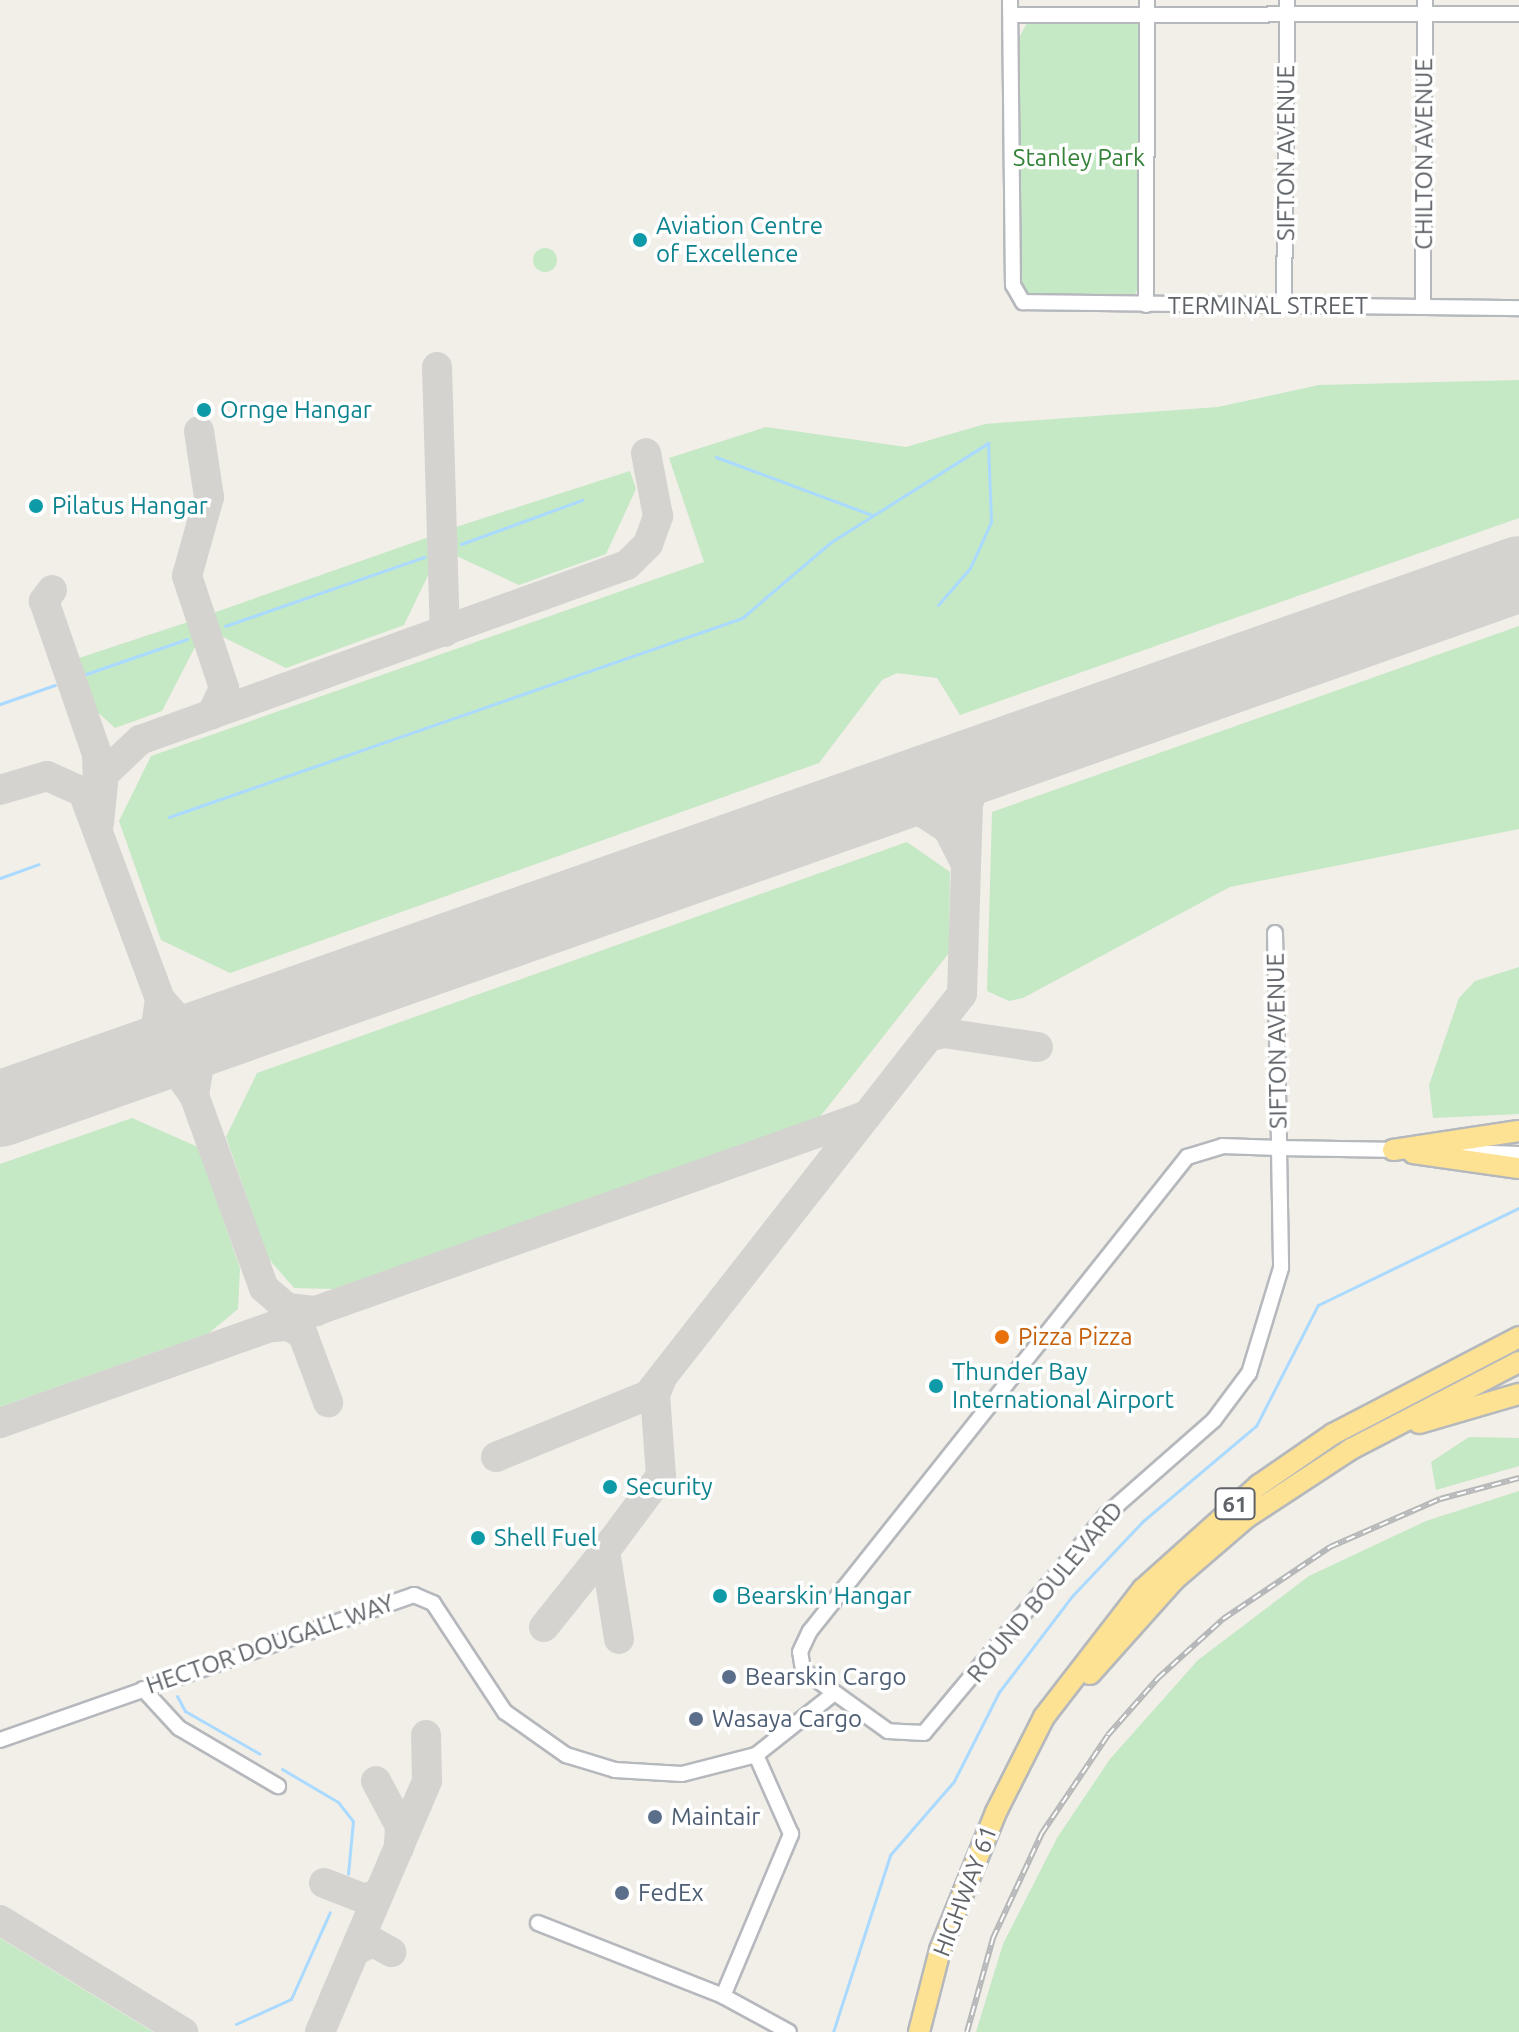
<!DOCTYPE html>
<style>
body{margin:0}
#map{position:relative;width:1519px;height:2032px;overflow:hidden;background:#f1efe8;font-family:Ubuntu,sans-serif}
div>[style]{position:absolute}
.green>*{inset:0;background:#c5e8c5}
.round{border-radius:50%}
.stream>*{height:3px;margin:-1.5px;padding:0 1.5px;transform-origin:1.5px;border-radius:1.5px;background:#aadaff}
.taxiway>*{height:30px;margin:-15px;padding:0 15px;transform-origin:15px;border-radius:15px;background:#d4d3d0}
.runway>*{height:76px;margin:-38px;padding:0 38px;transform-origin:38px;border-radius:38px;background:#d4d3d0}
.roads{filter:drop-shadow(2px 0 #b5b8bc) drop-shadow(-2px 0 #b5b8bc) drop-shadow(0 2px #b5b8bc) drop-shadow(0 -2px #b5b8bc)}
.minor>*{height:14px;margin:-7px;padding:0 7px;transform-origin:7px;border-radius:7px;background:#fff}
.highway>*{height:20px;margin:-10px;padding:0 10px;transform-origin:10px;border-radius:10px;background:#fde293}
.rail>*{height:6px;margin-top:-3px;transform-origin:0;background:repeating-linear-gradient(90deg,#fff 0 9px,#b6b7b8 0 18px);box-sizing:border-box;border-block:2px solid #b6b7b8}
.dots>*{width:22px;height:22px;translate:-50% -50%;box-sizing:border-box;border:4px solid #fff;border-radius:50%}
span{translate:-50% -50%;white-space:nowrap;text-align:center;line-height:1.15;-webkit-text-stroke:7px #fff;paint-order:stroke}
.shield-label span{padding:2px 6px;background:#fff;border:2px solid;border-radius:6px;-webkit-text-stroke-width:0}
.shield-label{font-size:22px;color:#5f6368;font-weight:700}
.street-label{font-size:24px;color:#5f6368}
.park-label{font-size:24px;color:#348238}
.culture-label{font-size:24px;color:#0d838f}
.left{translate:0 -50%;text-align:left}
.food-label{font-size:24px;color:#c56008}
.service-label{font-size:24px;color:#4e5e75}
</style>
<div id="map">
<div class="green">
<i style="clip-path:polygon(1028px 21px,1140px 21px,1140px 284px,1133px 298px,1032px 297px,1020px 287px,1019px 38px)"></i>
<i class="round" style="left:533px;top:248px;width:24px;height:24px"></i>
<i style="clip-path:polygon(1519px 380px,1519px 518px,960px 715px,937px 678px,897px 673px,882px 680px,819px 763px,230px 973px,161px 940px,119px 821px,151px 756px,704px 562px,669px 458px,766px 427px,906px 447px,985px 424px,1218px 407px,1319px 385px)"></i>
<i style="clip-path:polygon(630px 471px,636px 489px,606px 554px,519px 585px,450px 553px,456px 527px)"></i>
<i style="clip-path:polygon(432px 536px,433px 565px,404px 625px,286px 668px,221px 636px,213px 613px)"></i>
<i style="clip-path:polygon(188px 622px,196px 645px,162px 711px,115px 728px,93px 708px,76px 659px)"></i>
<i style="clip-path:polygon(1519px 626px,1519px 829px,1230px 887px,1023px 998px,1009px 1001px,987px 991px,992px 812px)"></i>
<i style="clip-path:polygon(907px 842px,950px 872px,949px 953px,819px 1118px,334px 1289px,294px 1288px,268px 1258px,226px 1137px,257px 1073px)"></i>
<i style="clip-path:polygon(1519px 967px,1519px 1114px,1433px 1118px,1429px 1085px,1459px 998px,1475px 981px)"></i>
<i style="clip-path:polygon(132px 1118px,198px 1147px,240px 1268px,238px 1309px,209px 1333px,0 1407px,0 1164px)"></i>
<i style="clip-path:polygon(1469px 1437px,1519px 1438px,1519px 1466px,1436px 1490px,1431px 1462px)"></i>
<i style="clip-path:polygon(1519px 1491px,1519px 2032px,976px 2032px,1003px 1944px,1057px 1838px,1110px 1759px,1198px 1660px,1309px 1576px,1426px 1521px)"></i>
<i style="clip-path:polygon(0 1938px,153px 2032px,0 2032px)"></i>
</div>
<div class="stream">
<i style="left:716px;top:457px;width:166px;rotate:20.4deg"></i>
<i style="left:461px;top:544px;width:129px;rotate:-20deg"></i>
<i style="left:938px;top:605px;width:49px;rotate:-49.1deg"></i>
<i style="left:970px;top:568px;width:51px;rotate:-65.5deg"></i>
<i style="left:991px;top:522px;width:79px;rotate:-92.2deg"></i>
<i style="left:225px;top:626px;width:211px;rotate:-19.1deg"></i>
<i style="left:86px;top:674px;width:107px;rotate:-19.1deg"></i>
<i style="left:0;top:704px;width:58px;rotate:-19.1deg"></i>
<i style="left:169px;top:817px;width:607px;rotate:-19.15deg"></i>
<i style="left:742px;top:618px;width:117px;rotate:-40.5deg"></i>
<i style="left:831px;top:542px;width:186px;rotate:-32.2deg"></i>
<i style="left:0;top:878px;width:41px;rotate:-19.7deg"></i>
<i style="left:177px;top:1696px;width:17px;rotate:62deg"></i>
<i style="left:185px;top:1711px;width:86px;rotate:29.8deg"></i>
<i style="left:282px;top:1769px;width:65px;rotate:30.5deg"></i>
<i style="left:338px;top:1802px;width:24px;rotate:52deg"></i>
<i style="left:353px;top:1821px;width:53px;rotate:95.4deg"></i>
<i style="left:236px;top:2024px;width:60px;rotate:-24.4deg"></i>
<i style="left:291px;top:1999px;width:95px;rotate:-65.9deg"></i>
<i style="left:833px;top:2032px;width:186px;rotate:-72.1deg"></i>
<i style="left:890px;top:1855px;width:98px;rotate:-49.1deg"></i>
<i style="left:954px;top:1781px;width:100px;rotate:-63.2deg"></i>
<i style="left:999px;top:1692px;width:122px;rotate:-52.7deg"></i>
<i style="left:1073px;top:1595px;width:102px;rotate:-46.6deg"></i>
<i style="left:1143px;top:1521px;width:148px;rotate:-40.1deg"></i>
<i style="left:1256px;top:1426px;width:136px;rotate:-62.9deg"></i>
<i style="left:1318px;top:1305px;width:223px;rotate:-25.8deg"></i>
</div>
<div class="taxiway">
<i style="left:437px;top:367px;width:265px;rotate:88.3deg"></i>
<i style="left:199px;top:431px;width:67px;rotate:81.4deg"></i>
<i style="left:209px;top:497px;width:82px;rotate:105.6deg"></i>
<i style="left:187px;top:576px;width:118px;rotate:71.7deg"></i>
<i style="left:224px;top:688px;width:29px;rotate:115deg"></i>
<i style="left:52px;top:590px;width:14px;rotate:126deg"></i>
<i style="left:44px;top:601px;width:162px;rotate:70.9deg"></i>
<i style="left:97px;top:754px;width:34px;rotate:88deg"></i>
<i style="left:0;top:790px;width:49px;rotate:-16.6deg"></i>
<i style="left:47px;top:776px;width:39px;rotate:24deg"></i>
<i style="left:83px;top:792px;width:221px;rotate:69.6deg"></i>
<i style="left:160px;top:999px;width:35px;rotate:49deg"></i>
<i style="left:183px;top:1025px;width:30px;rotate:12deg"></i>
<i style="left:212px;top:1031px;width:115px;rotate:-18.7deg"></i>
<i style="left:835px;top:820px;width:46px;rotate:-19.2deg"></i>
<i style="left:878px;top:805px;width:38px;rotate:5deg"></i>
<i style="left:916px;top:808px;width:38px;rotate:33deg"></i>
<i style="left:948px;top:829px;width:37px;rotate:63deg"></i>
<i style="left:99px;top:823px;width:49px;rotate:-84.2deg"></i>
<i style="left:104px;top:774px;width:50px;rotate:-43.4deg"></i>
<i style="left:140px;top:740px;width:517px;rotate:-19.77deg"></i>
<i style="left:627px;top:565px;width:30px;rotate:-45deg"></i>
<i style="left:648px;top:544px;width:30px;rotate:-70deg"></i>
<i style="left:658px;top:516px;width:64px;rotate:-100.8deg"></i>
<i style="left:235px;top:1030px;width:41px;rotate:145.9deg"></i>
<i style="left:201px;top:1053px;width:43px;rotate:99.5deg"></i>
<i style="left:194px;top:1095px;width:205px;rotate:70.1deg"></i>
<i style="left:264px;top:1288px;width:30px;rotate:41deg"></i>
<i style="left:287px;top:1308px;width:30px;rotate:6deg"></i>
<i style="left:928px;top:1037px;width:16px;rotate:-14deg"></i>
<i style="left:944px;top:1033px;width:95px;rotate:8.5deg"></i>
<i style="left:119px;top:1064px;width:42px;rotate:-34.4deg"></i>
<i style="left:154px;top:1040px;width:41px;rotate:-81.7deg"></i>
<i style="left:34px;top:1101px;width:114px;rotate:-19.4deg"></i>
<i style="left:142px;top:1063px;width:37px;rotate:16deg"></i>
<i style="left:178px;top:1073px;width:27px;rotate:54deg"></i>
<i style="left:272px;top:1327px;width:18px;rotate:-3deg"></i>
<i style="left:290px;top:1326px;width:16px;rotate:35deg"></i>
<i style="left:303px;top:1335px;width:72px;rotate:69.5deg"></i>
<i style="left:0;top:1423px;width:918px;rotate:-19.54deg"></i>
<i style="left:496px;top:1457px;width:164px;rotate:-22.2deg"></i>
<i style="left:648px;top:1395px;width:509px;rotate:-51.94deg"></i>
<i style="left:962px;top:994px;width:190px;rotate:-88.2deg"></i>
<i style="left:968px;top:804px;width:24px;rotate:-71deg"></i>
<i style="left:976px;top:781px;width:33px;rotate:-39deg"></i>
<i style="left:1002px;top:760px;width:103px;rotate:-19.3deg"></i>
<i style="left:544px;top:1627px;width:101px;rotate:-51.4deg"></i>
<i style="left:619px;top:1639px;width:89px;rotate:-99deg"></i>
<i style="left:605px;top:1551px;width:94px;rotate:-53.3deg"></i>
<i style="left:661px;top:1476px;width:81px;rotate:-94.2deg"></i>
<i style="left:655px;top:1395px;width:18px;rotate:-68deg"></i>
<i style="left:376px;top:1781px;width:51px;rotate:61.9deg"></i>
<i style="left:400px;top:1826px;width:22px;rotate:93deg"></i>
<i style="left:324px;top:1883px;width:44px;rotate:21.3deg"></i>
<i style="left:365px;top:1899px;width:15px;rotate:-23deg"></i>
<i style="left:0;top:1920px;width:215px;rotate:31.5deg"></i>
<i style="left:355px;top:1951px;width:20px;rotate:-27deg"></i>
<i style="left:373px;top:1942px;width:21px;rotate:29deg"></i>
<i style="left:320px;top:2032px;width:273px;rotate:-66.9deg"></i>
<i style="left:427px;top:1781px;width:46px;rotate:-91.2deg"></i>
</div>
<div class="runway">
<i style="left:0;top:1109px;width:1610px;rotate:-19.4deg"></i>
</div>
<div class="roads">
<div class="minor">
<i style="left:1010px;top:0;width:285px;rotate:89.4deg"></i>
<i style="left:1013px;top:285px;width:20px;rotate:60deg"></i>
<i style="left:1023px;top:302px;width:496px;rotate:0.7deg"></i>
<i style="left:1011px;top:15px;width:508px;rotate:-0.11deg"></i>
<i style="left:1146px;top:305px;width:305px;rotate:-89.8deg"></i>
<i style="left:1284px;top:306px;width:306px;rotate:-89.4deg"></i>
<i style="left:1423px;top:307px;width:307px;rotate:-89.6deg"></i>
<i style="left:1275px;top:933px;width:215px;rotate:88.9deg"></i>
<i style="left:1279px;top:1148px;width:120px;rotate:89deg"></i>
<i style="left:1281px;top:1268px;width:110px;rotate:106.9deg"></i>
<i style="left:1249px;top:1373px;width:59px;rotate:126.7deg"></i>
<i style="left:1214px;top:1420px;width:142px;rotate:138.7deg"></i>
<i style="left:1107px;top:1514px;width:285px;rotate:129.9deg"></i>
<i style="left:924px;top:1733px;width:36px;rotate:-177deg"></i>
<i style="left:888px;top:1731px;width:105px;rotate:-144.3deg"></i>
<i style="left:803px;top:1670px;width:18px;rotate:-99deg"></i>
<i style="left:800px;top:1652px;width:23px;rotate:-65deg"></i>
<i style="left:810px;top:1631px;width:606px;rotate:-51.5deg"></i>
<i style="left:1187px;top:1157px;width:37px;rotate:-17deg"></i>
<i style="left:1222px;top:1146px;width:57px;rotate:2deg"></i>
<i style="left:1279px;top:1148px;width:122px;rotate:0.9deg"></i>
<i style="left:1466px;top:1152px;width:53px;rotate:2.2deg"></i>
<i style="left:143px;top:1689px;width:53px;rotate:47.3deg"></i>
<i style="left:179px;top:1728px;width:115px;rotate:30.4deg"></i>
<i style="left:0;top:1740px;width:439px;rotate:-19.3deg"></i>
<i style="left:414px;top:1595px;width:21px;rotate:23deg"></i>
<i style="left:433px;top:1603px;width:131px;rotate:56.6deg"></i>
<i style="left:505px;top:1712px;width:75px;rotate:35.2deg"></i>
<i style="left:566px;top:1755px;width:51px;rotate:17deg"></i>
<i style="left:615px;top:1770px;width:67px;rotate:3.4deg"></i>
<i style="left:682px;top:1774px;width:76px;rotate:-14.4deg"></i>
<i style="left:756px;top:1755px;width:97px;rotate:-38.3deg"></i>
<i style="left:538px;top:1923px;width:199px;rotate:21.5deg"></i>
<i style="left:723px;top:1996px;width:75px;rotate:28.6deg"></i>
<i style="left:723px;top:1996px;width:176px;rotate:-67.2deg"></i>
<i style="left:791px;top:1834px;width:86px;rotate:-113.9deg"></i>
</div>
<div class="highway">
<i style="left:1393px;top:1150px;width:127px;rotate:-8.6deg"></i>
<i style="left:1413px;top:1153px;width:107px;rotate:8.1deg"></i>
<i style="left:1419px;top:1423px;width:104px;rotate:-16.2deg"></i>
<i style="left:1090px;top:1674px;width:126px;rotate:-48.2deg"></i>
<i style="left:1174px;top:1580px;width:95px;rotate:-40.7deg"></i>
<i style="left:1246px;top:1518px;width:126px;rotate:-33.3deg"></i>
<i style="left:1351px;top:1449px;width:189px;rotate:-27.4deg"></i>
<i style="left:919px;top:2032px;width:85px;rotate:-75.6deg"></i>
<i style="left:940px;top:1950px;width:149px;rotate:-67.9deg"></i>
<i style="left:996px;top:1812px;width:106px;rotate:-63.2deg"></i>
<i style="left:1044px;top:1717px;width:162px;rotate:-52.3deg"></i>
<i style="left:1143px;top:1589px;width:156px;rotate:-41.9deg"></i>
<i style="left:1259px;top:1485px;width:90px;rotate:-34.6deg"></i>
<i style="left:1333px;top:1434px;width:210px;rotate:-27.5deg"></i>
</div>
</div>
<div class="rail">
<i style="left:967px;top:2032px;width:98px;rotate:-74.5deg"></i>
<i style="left:993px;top:1938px;width:116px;rotate:-65deg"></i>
<i style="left:1042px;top:1833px;width:118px;rotate:-56deg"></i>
<i style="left:1108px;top:1735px;width:76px;rotate:-48.7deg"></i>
<i style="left:1158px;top:1678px;width:88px;rotate:-42.2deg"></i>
<i style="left:1223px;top:1619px;width:129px;rotate:-33.9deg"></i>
<i style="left:1330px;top:1547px;width:120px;rotate:-23.6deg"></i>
<i style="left:1440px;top:1499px;width:82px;rotate:-14.9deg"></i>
</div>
<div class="dots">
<i style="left:640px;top:240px;background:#0f9aa8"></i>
<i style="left:204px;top:410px;background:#0f9aa8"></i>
<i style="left:36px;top:506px;background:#0f9aa8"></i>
<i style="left:1002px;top:1337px;background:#e8710a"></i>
<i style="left:936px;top:1386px;background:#0f9aa8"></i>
<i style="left:610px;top:1487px;background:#0f9aa8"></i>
<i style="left:478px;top:1538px;background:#0f9aa8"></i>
<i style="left:720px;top:1596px;background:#0f9aa8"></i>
<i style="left:729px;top:1677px;background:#5c6f8a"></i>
<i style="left:696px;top:1719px;background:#5c6f8a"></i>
<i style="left:655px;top:1817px;background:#5c6f8a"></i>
<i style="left:622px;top:1893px;background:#5c6f8a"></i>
</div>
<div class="shield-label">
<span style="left:1235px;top:1504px">61</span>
</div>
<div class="street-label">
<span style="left:1286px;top:153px;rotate:-90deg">SIFTON AVENUE</span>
<span style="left:1424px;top:154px;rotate:-90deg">CHILTON AVENUE</span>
<span style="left:1268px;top:306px">TERMINAL STREET</span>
<span style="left:1277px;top:1041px;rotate:-91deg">SIFTON AVENUE</span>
<span style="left:1045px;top:1592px;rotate:-50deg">ROUND BOULEVARD</span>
<span style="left:270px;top:1644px;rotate:-19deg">HECTOR DOUGALL WAY</span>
<span style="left:965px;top:1891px;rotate:-69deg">HIGHWAY 61</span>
</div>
<div class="park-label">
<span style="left:1079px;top:158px">Stanley Park</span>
</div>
<div class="culture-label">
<span class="left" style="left:656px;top:240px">Aviation Centre<br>of Excellence</span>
<span class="left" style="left:220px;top:410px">Ornge Hangar</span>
<span class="left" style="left:52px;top:506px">Pilatus Hangar</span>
<span class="left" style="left:952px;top:1386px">Thunder Bay<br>International Airport</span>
<span class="left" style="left:626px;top:1487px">Security</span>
<span class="left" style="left:494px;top:1538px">Shell Fuel</span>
<span class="left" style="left:736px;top:1596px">Bearskin Hangar</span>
</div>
<div class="food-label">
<span class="left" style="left:1018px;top:1337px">Pizza Pizza</span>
</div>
<div class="service-label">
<span class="left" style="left:745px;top:1677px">Bearskin Cargo</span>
<span class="left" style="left:712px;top:1719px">Wasaya Cargo</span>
<span class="left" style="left:671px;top:1817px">Maintair</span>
<span class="left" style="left:638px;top:1893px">FedEx</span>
</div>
</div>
